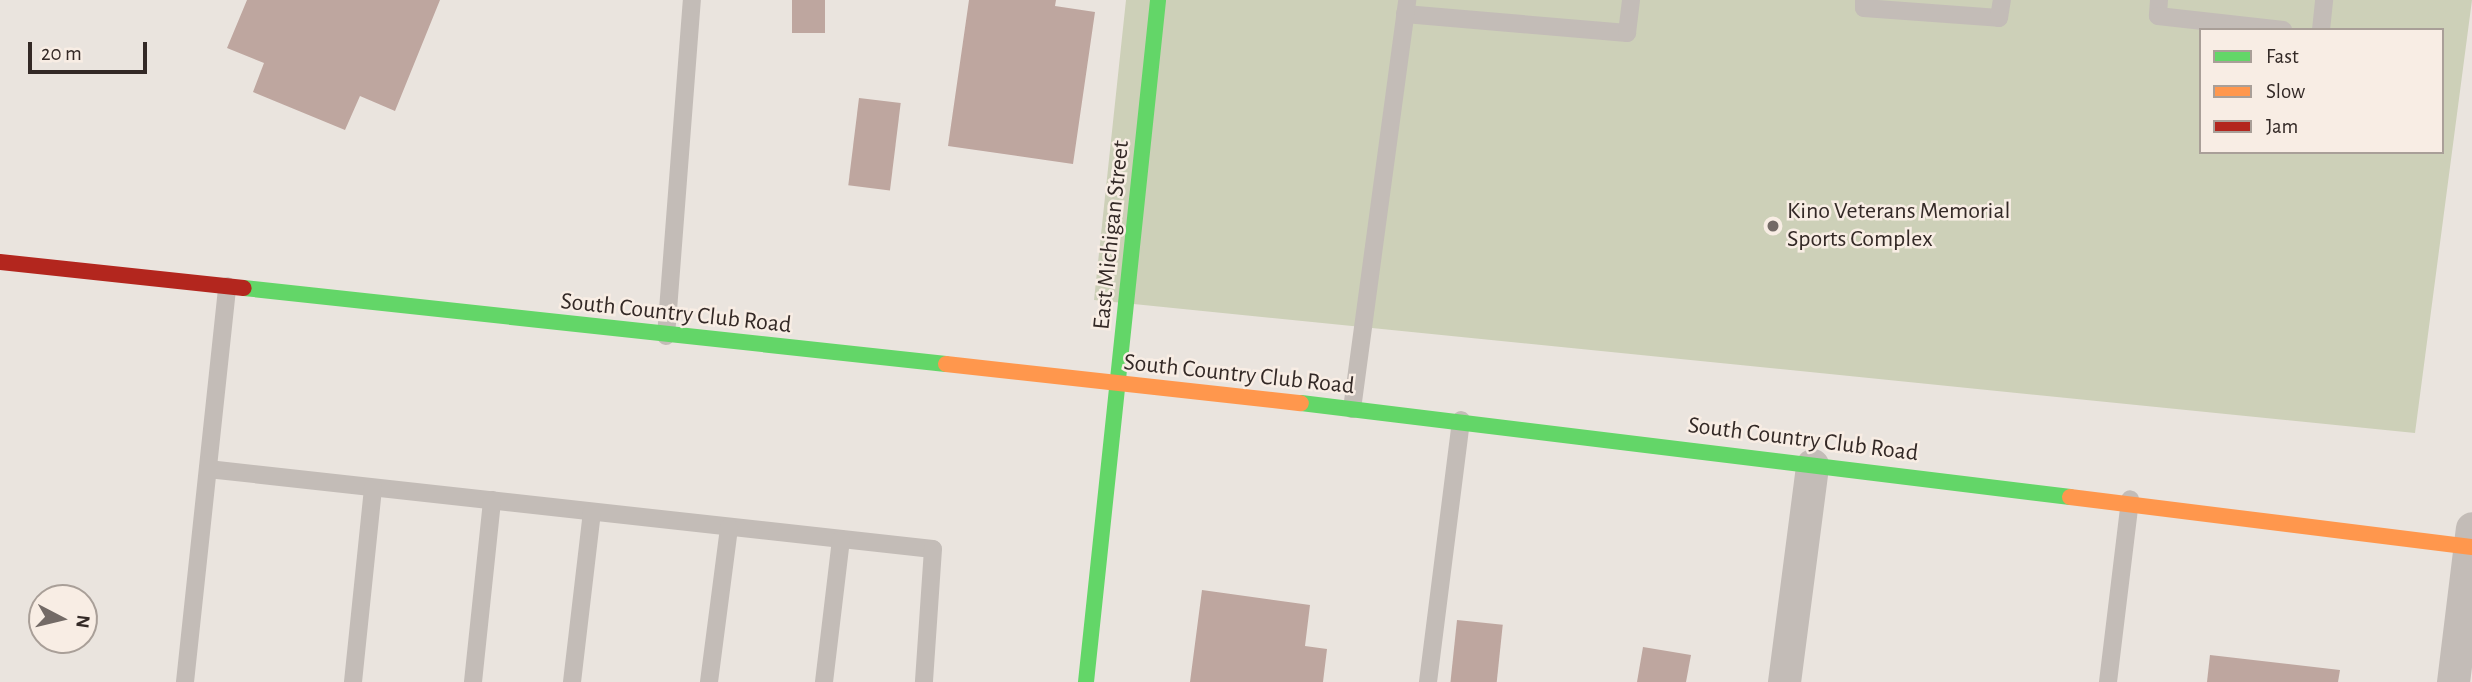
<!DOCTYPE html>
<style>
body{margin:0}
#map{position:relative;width:2472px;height:682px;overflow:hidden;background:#eae4de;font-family:"Alegreya Sans",sans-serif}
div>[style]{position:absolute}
.green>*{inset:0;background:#cdd0b8}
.building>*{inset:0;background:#bea69f;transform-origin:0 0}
.lane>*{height:18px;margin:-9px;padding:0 9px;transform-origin:9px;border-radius:9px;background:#c3bcb7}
.street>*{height:33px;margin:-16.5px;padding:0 16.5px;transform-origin:16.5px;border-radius:16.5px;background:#c3bcb7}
.fast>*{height:16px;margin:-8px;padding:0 8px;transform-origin:8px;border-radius:8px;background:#63d668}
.slow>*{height:16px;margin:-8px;padding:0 8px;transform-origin:8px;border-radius:8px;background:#ff974d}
.jam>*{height:16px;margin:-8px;padding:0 8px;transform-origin:8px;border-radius:8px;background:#b3261e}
.dots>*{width:19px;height:19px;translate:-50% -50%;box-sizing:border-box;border:4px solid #f8ede4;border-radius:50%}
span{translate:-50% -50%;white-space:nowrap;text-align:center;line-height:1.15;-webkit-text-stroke:5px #f8ede4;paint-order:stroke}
.poi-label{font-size:24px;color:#332926}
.left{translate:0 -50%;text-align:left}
.street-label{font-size:24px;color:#332926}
.legend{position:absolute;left:2199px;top:28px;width:245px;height:126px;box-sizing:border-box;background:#f8ede4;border:2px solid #a99f98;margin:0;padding:9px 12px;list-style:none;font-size:21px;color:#332926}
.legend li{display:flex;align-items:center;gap:14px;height:35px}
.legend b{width:35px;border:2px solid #a99f98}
.north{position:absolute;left:28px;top:584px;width:70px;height:70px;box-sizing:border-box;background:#f8ede4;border:2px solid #a99f98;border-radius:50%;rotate:97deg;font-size:19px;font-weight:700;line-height:28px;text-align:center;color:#332926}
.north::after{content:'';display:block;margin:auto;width:24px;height:32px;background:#736a66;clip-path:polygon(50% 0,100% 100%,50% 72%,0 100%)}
.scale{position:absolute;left:28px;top:42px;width:119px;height:32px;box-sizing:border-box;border:4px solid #332926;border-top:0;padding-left:9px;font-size:21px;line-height:24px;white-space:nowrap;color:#332926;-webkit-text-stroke:5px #f8ede4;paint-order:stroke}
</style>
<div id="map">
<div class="green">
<i style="clip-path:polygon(evenodd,1126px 0,2472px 0,2415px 433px,1094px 300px,1126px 0,2201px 30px,2442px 30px,2442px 152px,2201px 152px,2201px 30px)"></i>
</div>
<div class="building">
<i style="clip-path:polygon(247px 0,440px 0,395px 111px,360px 96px,345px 130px,253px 92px,264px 63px,227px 48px)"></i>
<i style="left:792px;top:0;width:33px;height:33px"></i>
<i style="clip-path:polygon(969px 0,1056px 0,1055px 6px,1095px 12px,1073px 164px,948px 146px)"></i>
<i style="left:859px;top:98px;width:42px;height:88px;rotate:7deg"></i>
<i style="clip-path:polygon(1202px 590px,1310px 605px,1305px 646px,1327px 649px,1323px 682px,1190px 682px)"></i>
<i style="left:1457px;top:620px;width:46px;height:63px;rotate:6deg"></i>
<i style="clip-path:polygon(1643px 647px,1691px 655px,1686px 682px,1637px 682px)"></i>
<i style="clip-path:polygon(2210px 655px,2340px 670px,2338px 682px,2207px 682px)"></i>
</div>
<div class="lane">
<i style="left:1864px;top:0;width:8px;rotate:90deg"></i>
<i style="left:1864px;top:8px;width:135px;rotate:4.2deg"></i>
<i style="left:1999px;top:18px;width:18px;rotate:-81deg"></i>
<i style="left:2159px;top:0;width:16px;rotate:94deg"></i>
<i style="left:2158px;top:16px;width:126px;rotate:6.4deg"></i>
<i style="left:1405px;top:14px;width:223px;rotate:4.9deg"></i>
<i style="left:1627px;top:33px;width:33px;rotate:-83deg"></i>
<i style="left:2321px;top:30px;width:30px;rotate:-84deg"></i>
<i style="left:666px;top:336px;width:337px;rotate:-85.6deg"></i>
<i style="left:1352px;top:409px;width:413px;rotate:-82.3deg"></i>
<i style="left:208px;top:469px;width:729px;rotate:6.3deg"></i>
<i style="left:933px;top:549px;width:133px;rotate:93.9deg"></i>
<i style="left:185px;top:682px;width:398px;rotate:-83.9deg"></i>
<i style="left:353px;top:682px;width:195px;rotate:-84.1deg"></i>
<i style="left:473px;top:682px;width:183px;rotate:-84deg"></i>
<i style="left:572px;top:682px;width:171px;rotate:-83.3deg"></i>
<i style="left:709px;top:682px;width:156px;rotate:-82.6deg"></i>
<i style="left:824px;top:682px;width:144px;rotate:-83.2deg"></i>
<i style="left:1428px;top:682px;width:264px;rotate:-82.8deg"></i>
<i style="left:2108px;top:682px;width:184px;rotate:-83.1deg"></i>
</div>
<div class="street">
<i style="left:1784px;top:682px;width:219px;rotate:-82.6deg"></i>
<i style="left:2453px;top:682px;width:155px;rotate:-83deg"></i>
</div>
<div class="fast">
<i style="left:244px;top:288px;width:706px;rotate:6.18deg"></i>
<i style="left:1301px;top:403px;width:775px;rotate:6.97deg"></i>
<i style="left:1086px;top:682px;width:686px;rotate:-83.97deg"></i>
</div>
<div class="slow">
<i style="left:946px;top:364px;width:357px;rotate:6.3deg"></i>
<i style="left:2070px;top:497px;width:405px;rotate:7.1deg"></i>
</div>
<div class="jam">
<i style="left:0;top:262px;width:245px;rotate:6.1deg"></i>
</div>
<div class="dots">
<i style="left:1773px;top:226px;background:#736a66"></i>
</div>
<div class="poi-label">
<span class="left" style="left:1787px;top:226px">Kino Veterans Memorial<br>Sports Complex</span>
</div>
<div class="street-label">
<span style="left:1112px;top:235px;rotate:-84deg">East Michigan Street</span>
<span style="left:676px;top:314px;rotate:6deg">South Country Club Road</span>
<span style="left:1239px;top:375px;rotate:6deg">South Country Club Road</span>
<span style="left:1803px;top:440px;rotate:7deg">South Country Club Road</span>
</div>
<ul class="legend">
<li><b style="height:9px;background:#63d668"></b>Fast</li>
<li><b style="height:9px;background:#ff974d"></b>Slow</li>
<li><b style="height:9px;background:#b3261e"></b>Jam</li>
</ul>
<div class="north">N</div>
<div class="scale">20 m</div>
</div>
